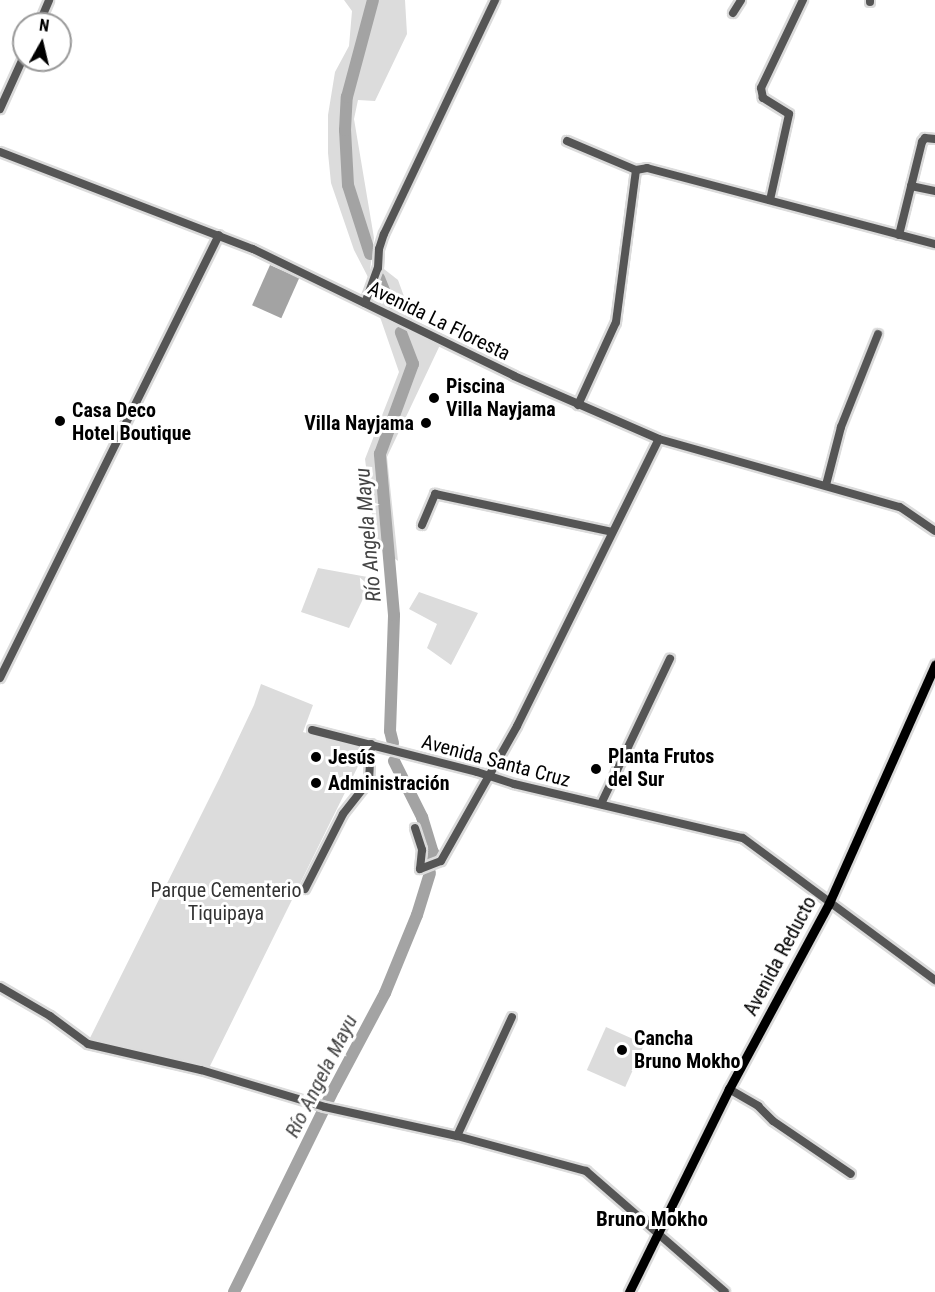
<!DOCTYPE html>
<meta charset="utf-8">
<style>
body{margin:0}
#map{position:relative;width:935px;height:1292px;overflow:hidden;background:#fff;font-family:"Roboto Condensed",sans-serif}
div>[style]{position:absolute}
.green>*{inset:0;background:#dcdcdc;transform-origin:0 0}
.water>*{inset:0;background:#a3a3a3;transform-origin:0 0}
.river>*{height:12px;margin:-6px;padding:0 6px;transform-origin:6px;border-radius:6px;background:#a3a3a3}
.roads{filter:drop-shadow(2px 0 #dbdbdb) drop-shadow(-2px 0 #dbdbdb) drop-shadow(0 2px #dbdbdb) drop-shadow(0 -2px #dbdbdb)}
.minor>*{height:8px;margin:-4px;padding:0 4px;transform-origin:4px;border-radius:4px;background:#555}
.major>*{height:9px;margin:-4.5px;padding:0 4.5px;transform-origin:4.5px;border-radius:4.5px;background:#000}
.dots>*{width:16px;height:16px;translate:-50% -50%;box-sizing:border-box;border:3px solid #fff;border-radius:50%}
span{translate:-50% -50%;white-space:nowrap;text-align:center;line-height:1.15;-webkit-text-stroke:6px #fff;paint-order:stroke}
.street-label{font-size:20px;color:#000}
.poi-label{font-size:20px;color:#000;font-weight:700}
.left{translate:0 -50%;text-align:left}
.right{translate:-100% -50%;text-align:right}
.park-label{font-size:20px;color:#333}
.water-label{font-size:21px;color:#444;font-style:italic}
.neighbourhood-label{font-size:21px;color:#000;font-weight:700}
.north{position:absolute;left:12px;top:12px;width:60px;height:60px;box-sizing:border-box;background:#fff;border:2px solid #999;border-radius:50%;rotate:8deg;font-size:16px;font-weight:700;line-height:24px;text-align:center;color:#000}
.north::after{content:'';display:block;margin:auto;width:21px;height:27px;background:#000;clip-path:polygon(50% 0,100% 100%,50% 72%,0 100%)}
</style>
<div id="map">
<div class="green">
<i style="clip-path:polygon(344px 0,405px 0,407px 34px,375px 101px,358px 100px,354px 119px,374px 238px,369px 279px,354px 250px,331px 183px,328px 153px,328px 115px,335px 72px,349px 46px,352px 11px)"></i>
<i style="clip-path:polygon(384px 269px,398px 280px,413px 321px,381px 307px,375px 291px)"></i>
<i style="clip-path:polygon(380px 317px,440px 345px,387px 457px,398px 561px,376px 544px,365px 459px,399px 372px)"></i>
<i style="clip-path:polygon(318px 568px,373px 578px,349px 628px,301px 612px)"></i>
<i style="clip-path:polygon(419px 592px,478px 613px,451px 665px,427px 648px,437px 624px,409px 609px)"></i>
<i style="clip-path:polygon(261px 684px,313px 705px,303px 732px,366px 750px,209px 1068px,89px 1040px,220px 777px,254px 705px)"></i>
<i style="left:606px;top:1027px;width:42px;height:47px;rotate:24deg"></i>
</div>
<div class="water">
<i style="left:270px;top:265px;width:32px;height:44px;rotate:24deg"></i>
</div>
<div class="river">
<i style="left:370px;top:254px;width:72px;rotate:-107.7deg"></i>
<i style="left:348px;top:185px;width:55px;rotate:-93.1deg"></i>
<i style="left:345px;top:130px;width:33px;rotate:-87deg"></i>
<i style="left:347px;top:97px;width:100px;rotate:-75deg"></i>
<i style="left:379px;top:278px;width:18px;rotate:68deg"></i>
<i style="left:386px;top:295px;width:11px;rotate:49deg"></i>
<i style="left:393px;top:743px;width:12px;rotate:-104deg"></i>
<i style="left:390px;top:731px;width:116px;rotate:-88deg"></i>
<i style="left:394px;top:615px;width:162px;rotate:-95deg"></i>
<i style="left:380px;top:454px;width:96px;rotate:-69.9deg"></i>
<i style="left:413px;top:364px;width:34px;rotate:-111deg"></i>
<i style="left:394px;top:761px;width:63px;rotate:63.4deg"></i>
<i style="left:422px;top:817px;width:37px;rotate:73deg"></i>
<i style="left:433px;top:852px;width:6px;rotate:99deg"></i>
<i style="left:234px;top:1292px;width:226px;rotate:-63.8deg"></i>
<i style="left:334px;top:1089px;width:109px;rotate:-62deg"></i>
<i style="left:385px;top:993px;width:84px;rotate:-67.7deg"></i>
<i style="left:417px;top:915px;width:44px;rotate:-72.8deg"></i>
</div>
<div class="roads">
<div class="minor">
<i style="left:870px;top:2px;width:2px;rotate:-90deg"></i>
<i style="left:733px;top:13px;width:15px;rotate:-58deg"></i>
<i style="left:39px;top:24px;width:26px;rotate:-67deg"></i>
<i style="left:0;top:109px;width:58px;rotate:-65.6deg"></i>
<i style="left:567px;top:141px;width:75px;rotate:22.8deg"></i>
<i style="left:636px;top:170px;width:11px;rotate:-10deg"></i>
<i style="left:647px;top:168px;width:298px;rotate:14.8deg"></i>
<i style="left:0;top:152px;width:271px;rotate:21deg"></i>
<i style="left:253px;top:249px;width:290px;rotate:25.9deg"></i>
<i style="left:514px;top:376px;width:158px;rotate:23.5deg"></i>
<i style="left:659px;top:439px;width:250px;rotate:15.8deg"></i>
<i style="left:900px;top:507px;width:42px;rotate:34.4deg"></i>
<i style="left:911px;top:186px;width:25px;rotate:12deg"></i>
<i style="left:770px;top:200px;width:88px;rotate:-77.5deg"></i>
<i style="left:789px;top:114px;width:31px;rotate:-148deg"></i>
<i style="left:763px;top:98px;width:10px;rotate:-101deg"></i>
<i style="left:761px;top:88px;width:98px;rotate:-64.5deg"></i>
<i style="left:899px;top:235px;width:96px;rotate:-76.1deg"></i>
<i style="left:922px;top:142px;width:5px;rotate:-53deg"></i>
<i style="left:925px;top:138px;width:10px;rotate:6deg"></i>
<i style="left:365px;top:303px;width:37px;rotate:-70deg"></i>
<i style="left:378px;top:268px;width:19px;rotate:-87deg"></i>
<i style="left:379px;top:249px;width:16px;rotate:-72deg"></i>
<i style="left:384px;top:234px;width:259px;rotate:-64.6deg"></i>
<i style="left:578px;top:405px;width:91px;rotate:-65.4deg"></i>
<i style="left:616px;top:322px;width:153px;rotate:-82.5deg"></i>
<i style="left:826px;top:485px;width:60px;rotate:-75.5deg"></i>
<i style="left:841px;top:427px;width:100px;rotate:-68.3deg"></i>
<i style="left:422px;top:525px;width:34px;rotate:-67deg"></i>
<i style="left:435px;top:494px;width:181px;rotate:12.1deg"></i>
<i style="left:0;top:678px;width:494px;rotate:-63.7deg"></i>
<i style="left:312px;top:730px;width:170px;rotate:14.3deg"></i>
<i style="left:477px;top:772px;width:39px;rotate:18deg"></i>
<i style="left:514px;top:784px;width:235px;rotate:13.3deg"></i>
<i style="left:743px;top:838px;width:239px;rotate:36.5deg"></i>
<i style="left:601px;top:804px;width:161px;rotate:-64.6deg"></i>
<i style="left:415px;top:828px;width:23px;rotate:72deg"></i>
<i style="left:422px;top:850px;width:19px;rotate:96deg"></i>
<i style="left:420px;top:869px;width:22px;rotate:-21deg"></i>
<i style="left:441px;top:861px;width:155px;rotate:-60.6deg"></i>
<i style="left:517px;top:726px;width:320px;rotate:-63.7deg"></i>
<i style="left:305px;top:889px;width:84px;rotate:-63.1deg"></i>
<i style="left:343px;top:814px;width:42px;rotate:-51.8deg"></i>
<i style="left:369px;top:781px;width:37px;rotate:-87deg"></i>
<i style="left:0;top:987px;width:58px;rotate:30.1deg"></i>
<i style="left:50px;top:1016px;width:47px;rotate:36.4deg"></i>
<i style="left:88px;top:1044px;width:116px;rotate:13deg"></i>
<i style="left:201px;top:1070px;width:129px;rotate:16.6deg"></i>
<i style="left:325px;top:1107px;width:135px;rotate:12.4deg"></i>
<i style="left:457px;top:1136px;width:134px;rotate:15.2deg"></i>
<i style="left:586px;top:1171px;width:184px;rotate:41deg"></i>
<i style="left:729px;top:1089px;width:34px;rotate:30deg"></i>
<i style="left:758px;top:1106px;width:21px;rotate:45deg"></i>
<i style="left:773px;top:1121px;width:94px;rotate:34.2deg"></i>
<i style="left:457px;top:1136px;width:131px;rotate:-65.2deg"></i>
</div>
<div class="major">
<i style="left:629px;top:1292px;width:226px;rotate:-63.8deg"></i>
<i style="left:729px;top:1089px;width:211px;rotate:-61.7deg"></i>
<i style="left:829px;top:903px;width:261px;rotate:-66deg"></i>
</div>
</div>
<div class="dots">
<i style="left:434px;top:398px;background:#000"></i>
<i style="left:60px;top:421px;background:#000"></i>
<i style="left:426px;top:423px;background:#000"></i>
<i style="left:316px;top:757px;background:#000"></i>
<i style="left:596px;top:769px;background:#000"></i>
<i style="left:316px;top:783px;background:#000"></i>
<i style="left:622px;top:1050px;background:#000"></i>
</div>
<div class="street-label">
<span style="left:439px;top:321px;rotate:26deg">Avenida La Floresta</span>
<span style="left:496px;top:761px;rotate:15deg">Avenida Santa Cruz</span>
<span style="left:780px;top:956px;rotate:-62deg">Avenida Reducto</span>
</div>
<div class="poi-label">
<span class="left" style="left:446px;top:398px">Piscina<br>Villa Nayjama</span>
<span class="left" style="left:72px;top:422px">Casa Deco<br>Hotel Boutique</span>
<span class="right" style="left:414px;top:423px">Villa Nayjama</span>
<span class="left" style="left:328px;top:757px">Jesús</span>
<span class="left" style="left:608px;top:768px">Planta Frutos<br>del Sur</span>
<span class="left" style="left:328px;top:783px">Administración</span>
<span class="left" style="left:634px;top:1050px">Cancha<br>Bruno Mokho</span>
</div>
<div class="park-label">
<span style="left:226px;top:902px">Parque Cementerio<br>Tiquipaya</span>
</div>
<div class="water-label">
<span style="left:368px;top:535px;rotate:-95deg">Río Angela Mayu</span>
<span style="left:321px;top:1076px;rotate:-63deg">Río Angela Mayu</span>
</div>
<div class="neighbourhood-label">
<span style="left:652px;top:1219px">Bruno Mokho</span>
</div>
<div class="north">N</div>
</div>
